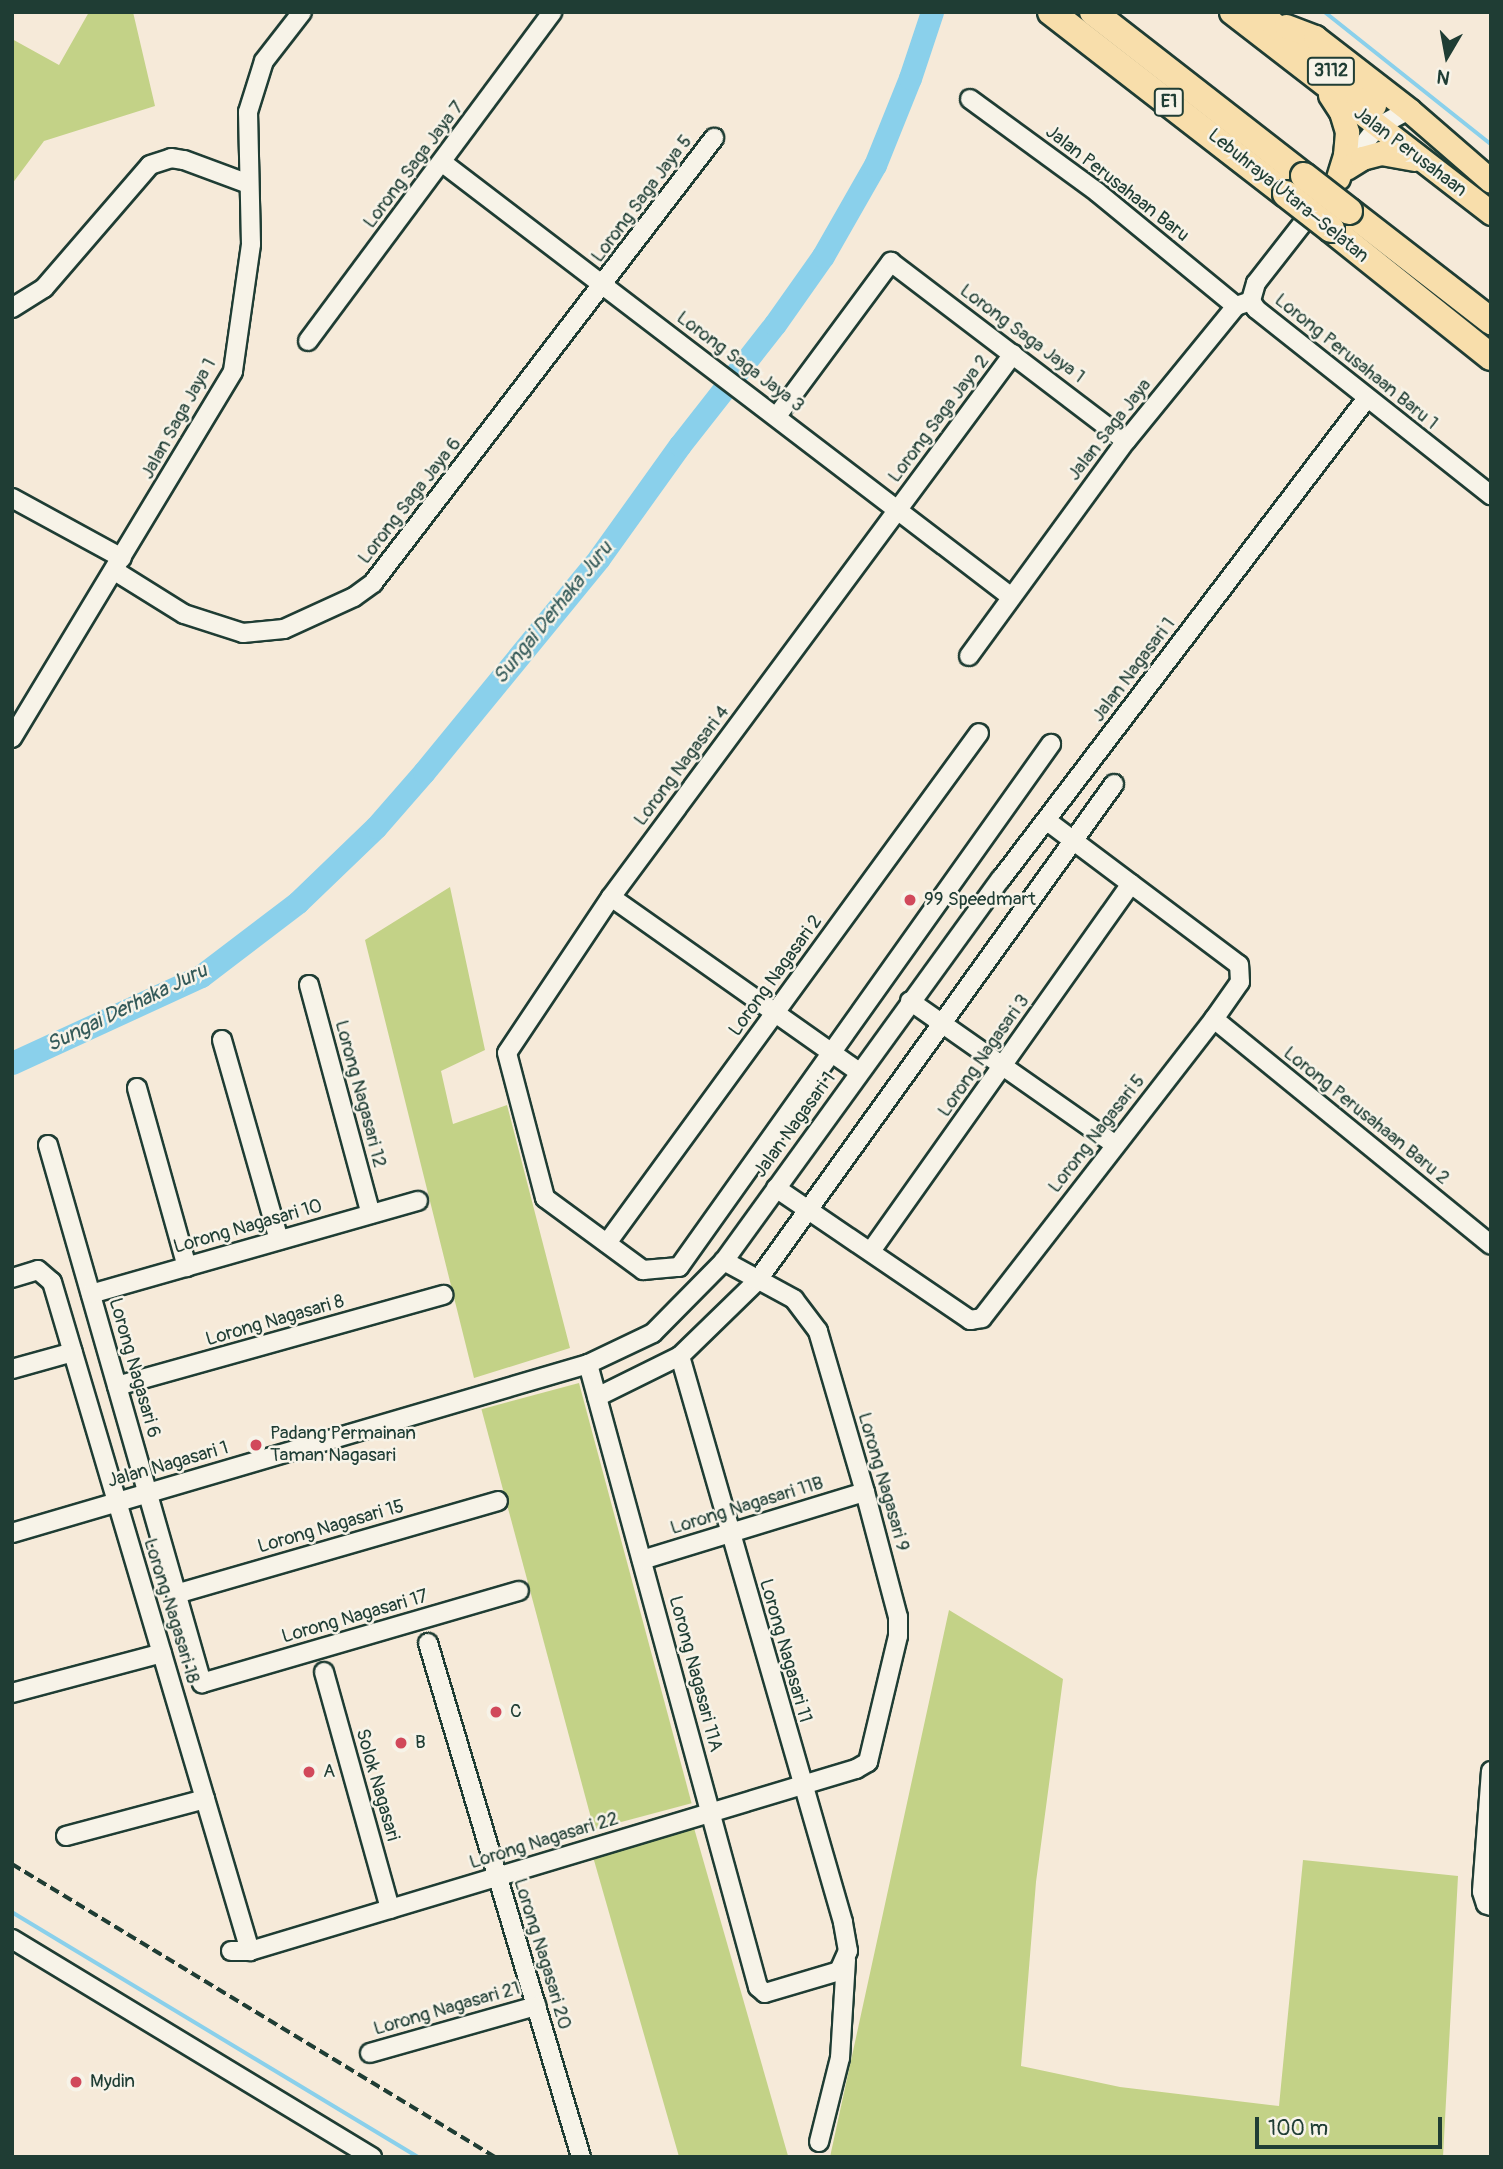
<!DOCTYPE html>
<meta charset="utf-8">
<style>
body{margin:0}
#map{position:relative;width:1503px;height:2169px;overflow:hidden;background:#f6ead9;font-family:Pangolin,sans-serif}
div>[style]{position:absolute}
.green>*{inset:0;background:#c3d287;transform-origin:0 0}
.stream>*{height:3.5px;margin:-1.75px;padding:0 1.75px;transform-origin:1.75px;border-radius:1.75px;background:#8ad0eb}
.river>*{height:23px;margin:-11.5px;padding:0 11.5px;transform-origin:11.5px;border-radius:11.5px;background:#8ad0eb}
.roads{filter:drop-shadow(2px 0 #1f3d34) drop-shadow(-2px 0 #1f3d34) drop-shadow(0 2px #1f3d34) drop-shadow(0 -2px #1f3d34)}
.minor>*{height:18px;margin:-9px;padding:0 9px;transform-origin:9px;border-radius:9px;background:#f7f3e8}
.major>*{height:23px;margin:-11.5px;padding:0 11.5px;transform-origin:11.5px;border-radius:11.5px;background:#f8deab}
.highway>*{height:26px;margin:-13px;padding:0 13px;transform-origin:13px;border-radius:13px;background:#f8deab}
.rail>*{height:3.5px;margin-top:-1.75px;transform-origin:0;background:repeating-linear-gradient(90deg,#1f3d34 0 10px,transparent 0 15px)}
.bridges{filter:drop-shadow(2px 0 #1f3d34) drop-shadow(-2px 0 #1f3d34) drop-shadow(0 2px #1f3d34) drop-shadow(0 -2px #1f3d34)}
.highway-bridge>*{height:26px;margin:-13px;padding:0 13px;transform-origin:13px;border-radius:13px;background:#f8deab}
.dots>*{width:19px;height:19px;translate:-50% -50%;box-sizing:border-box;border:4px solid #f7f3e8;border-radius:50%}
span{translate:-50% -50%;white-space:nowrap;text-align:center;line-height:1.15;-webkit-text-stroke:5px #f7f3e8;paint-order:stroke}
.shield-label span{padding:2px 5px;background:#f7f3e8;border:2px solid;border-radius:5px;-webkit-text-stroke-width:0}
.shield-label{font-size:18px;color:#1f3d34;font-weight:700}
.street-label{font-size:19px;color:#1f3d34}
.poi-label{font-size:19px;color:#1f3d34}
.left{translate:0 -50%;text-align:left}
.water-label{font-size:21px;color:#345a59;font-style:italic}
.frame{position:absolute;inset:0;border:14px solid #1f3d34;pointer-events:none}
.north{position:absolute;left:1412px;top:21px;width:70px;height:70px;-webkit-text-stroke:5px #f7f3e8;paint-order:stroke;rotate:190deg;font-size:19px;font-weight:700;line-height:28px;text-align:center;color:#1f3d34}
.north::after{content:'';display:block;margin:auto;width:24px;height:32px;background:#1f3d34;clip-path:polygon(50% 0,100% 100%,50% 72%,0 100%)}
.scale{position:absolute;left:1255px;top:2117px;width:187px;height:32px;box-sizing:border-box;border:4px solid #1f3d34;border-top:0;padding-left:9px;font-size:21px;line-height:24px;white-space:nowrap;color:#1f3d34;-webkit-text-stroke:5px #f7f3e8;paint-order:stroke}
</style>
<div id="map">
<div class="green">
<i style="clip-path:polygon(89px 12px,133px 12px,155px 106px,44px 141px,12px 184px,12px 39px,59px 65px)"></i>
<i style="clip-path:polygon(450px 887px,485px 1050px,441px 1071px,453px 1124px,507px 1105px,570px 1348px,474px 1378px,365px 940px)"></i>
<i style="left:579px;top:1383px;width:435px;height:101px;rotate:75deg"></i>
<i style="clip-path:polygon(949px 1610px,1063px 1679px,1036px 1882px,1021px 2066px,1120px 2087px,1279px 2106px,1303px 1860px,1458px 1876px,1443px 2157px,830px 2157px)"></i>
<i style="left:694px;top:1828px;width:342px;height:105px;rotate:74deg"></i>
</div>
<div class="stream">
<i style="left:1325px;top:12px;width:212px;rotate:38.5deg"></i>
<i style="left:12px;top:1912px;width:474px;rotate:31.1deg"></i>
</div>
<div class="river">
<i style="left:12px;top:1063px;width:208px;rotate:-24.7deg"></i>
<i style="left:201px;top:976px;width:122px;rotate:-37.3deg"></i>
<i style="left:298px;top:902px;width:108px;rotate:-43.9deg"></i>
<i style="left:376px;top:827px;width:73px;rotate:-48.9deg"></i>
<i style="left:424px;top:772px;width:276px;rotate:-50.7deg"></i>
<i style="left:599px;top:558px;width:139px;rotate:-54.4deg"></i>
<i style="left:680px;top:445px;width:154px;rotate:-51.9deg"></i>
<i style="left:775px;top:324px;width:83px;rotate:-54.8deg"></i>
<i style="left:823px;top:256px;width:105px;rotate:-60.3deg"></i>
<i style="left:875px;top:165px;width:94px;rotate:-68.1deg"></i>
<i style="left:910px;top:78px;width:70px;rotate:-71.6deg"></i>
</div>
<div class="roads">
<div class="minor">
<i style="left:970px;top:99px;width:157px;rotate:36.2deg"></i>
<i style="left:1097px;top:192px;width:180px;rotate:39.4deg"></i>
<i style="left:443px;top:163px;width:713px;rotate:37.37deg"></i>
<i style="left:1349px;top:163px;width:46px;rotate:-52.1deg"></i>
<i style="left:1377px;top:127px;width:36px;rotate:-28deg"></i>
<i style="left:1317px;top:205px;width:99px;rotate:128deg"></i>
<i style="left:1256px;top:283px;width:19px;rotate:106deg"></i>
<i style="left:1251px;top:301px;width:9px;rotate:58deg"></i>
<i style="left:1256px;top:309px;width:300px;rotate:38.4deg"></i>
<i style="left:12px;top:308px;width:38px;rotate:-32deg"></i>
<i style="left:44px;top:288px;width:162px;rotate:-49.2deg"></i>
<i style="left:150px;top:165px;width:22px;rotate:-18deg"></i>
<i style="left:171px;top:158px;width:13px;rotate:9deg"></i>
<i style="left:184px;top:160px;width:69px;rotate:20.3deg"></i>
<i style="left:308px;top:341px;width:410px;rotate:-53.4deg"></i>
<i style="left:1013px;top:354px;width:676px;rotate:126.51deg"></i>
<i style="left:611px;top:897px;width:187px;rotate:123.7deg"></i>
<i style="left:507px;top:1053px;width:150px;rotate:75.3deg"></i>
<i style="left:545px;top:1198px;width:122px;rotate:36.3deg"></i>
<i style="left:643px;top:1270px;width:36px;rotate:-5deg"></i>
<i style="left:679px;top:1267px;width:642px;rotate:-54.58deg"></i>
<i style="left:777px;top:416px;width:192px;rotate:-53.5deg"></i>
<i style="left:891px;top:262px;width:295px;rotate:37.3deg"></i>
<i style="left:12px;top:498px;width:125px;rotate:28.6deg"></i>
<i style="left:115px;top:571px;width:81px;rotate:31.9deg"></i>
<i style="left:184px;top:614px;width:62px;rotate:17.9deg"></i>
<i style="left:243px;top:633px;width:41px;rotate:-5.6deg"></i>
<i style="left:284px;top:629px;width:77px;rotate:-24.6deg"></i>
<i style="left:354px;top:597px;width:24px;rotate:-36deg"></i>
<i style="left:373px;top:583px;width:561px;rotate:-52.54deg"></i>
<i style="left:969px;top:656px;width:266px;rotate:-53.9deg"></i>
<i style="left:1126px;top:441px;width:174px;rotate:-50.8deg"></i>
<i style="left:1236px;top:306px;width:16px;rotate:-18deg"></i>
<i style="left:12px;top:738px;width:428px;rotate:-58.9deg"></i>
<i style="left:233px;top:371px;width:128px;rotate:-81.9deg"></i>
<i style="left:251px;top:244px;width:132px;rotate:-91.3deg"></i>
<i style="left:248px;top:112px;width:53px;rotate:-72.6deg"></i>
<i style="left:264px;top:61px;width:62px;rotate:-52.2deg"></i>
<i style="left:611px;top:897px;width:304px;rotate:35.2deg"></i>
<i style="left:309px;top:985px;width:237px;rotate:74.9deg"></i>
<i style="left:910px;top:1001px;width:249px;rotate:35deg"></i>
<i style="left:1214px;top:1019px;width:357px;rotate:39.2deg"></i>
<i style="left:222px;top:1040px;width:208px;rotate:74.1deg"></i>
<i style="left:137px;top:1088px;width:186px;rotate:74.4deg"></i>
<i style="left:48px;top:1145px;width:560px;rotate:74.03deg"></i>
<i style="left:202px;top:1683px;width:330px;rotate:-16.2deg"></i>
<i style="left:776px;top:1188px;width:235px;rotate:34.2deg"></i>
<i style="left:970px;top:1320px;width:12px;rotate:-9deg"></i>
<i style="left:982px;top:1318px;width:378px;rotate:-52.2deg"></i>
<i style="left:1214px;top:1019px;width:45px;rotate:-54.9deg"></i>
<i style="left:1240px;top:982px;width:17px;rotate:-93deg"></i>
<i style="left:1239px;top:965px;width:241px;rotate:-143.1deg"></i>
<i style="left:607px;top:1243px;width:631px;rotate:-53.89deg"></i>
<i style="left:871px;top:1251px;width:450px;rotate:-54.7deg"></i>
<i style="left:12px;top:1278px;width:27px;rotate:-17deg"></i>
<i style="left:38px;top:1270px;width:18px;rotate:41deg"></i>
<i style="left:52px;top:1282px;width:698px;rotate:73.51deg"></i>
<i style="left:91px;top:1294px;width:340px;rotate:-15.9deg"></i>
<i style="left:588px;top:1364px;width:646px;rotate:74.74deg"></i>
<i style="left:758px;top:1987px;width:9px;rotate:41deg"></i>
<i style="left:765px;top:1993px;width:77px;rotate:-16.6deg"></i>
<i style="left:839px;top:1971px;width:22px;rotate:-66deg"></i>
<i style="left:848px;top:1951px;width:29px;rotate:-100deg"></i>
<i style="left:843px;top:1922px;width:589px;rotate:-106.07deg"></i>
<i style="left:12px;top:1369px;width:63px;rotate:-15.6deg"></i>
<i style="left:117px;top:1386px;width:339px;rotate:-15.6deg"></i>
<i style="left:597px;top:1397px;width:93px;rotate:-26.3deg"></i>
<i style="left:680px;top:1356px;width:107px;rotate:-44.2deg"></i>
<i style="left:757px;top:1281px;width:612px;rotate:-54.31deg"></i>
<i style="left:12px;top:1533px;width:600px;rotate:-16.35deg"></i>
<i style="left:588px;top:1364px;width:72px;rotate:-25.5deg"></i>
<i style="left:653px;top:1333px;width:101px;rotate:-45.4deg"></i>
<i style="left:724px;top:1261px;width:472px;rotate:-54.1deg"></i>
<i style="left:1001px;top:879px;width:604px;rotate:-52.73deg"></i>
<i style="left:642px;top:1560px;width:233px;rotate:-17deg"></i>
<i style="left:176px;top:1594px;width:335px;rotate:-16.1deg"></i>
<i style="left:428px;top:1643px;width:536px;rotate:73.42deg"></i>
<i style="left:324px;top:1672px;width:246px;rotate:74.4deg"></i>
<i style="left:12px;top:1693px;width:155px;rotate:-14.9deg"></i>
<i style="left:1491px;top:1771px;width:121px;rotate:94.3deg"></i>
<i style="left:1482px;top:1892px;width:13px;rotate:72deg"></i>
<i style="left:1486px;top:1904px;width:5px;rotate:22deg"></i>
<i style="left:66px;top:1836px;width:144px;rotate:-14.9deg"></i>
<i style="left:12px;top:1939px;width:421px;rotate:31.2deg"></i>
<i style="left:231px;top:1951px;width:19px"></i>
<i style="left:250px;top:1951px;width:633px;rotate:-16.72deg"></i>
<i style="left:856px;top:1769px;width:14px;rotate:-30deg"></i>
<i style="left:868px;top:1762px;width:130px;rotate:-76.6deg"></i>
<i style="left:898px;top:1636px;width:19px;rotate:-90deg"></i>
<i style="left:898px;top:1617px;width:129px;rotate:-104.8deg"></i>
<i style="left:865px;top:1492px;width:168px;rotate:-106.3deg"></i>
<i style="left:818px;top:1331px;width:40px;rotate:-127deg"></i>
<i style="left:794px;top:1299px;width:80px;rotate:-151.5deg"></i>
<i style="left:370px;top:2053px;width:173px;rotate:-15.8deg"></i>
<i style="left:819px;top:2142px;width:87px;rotate:-76deg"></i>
<i style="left:840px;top:2058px;width:99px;rotate:-86.5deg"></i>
</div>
<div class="major">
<i style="left:1231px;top:12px;width:329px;rotate:37.7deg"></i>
<i style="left:1259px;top:12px;width:148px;rotate:39deg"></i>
<i style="left:1286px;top:26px;width:31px;rotate:21deg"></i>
<i style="left:1315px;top:37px;width:119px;rotate:37.8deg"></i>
<i style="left:1409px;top:110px;width:108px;rotate:40.9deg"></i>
<i style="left:1330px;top:95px;width:20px;rotate:57deg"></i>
<i style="left:1341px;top:112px;width:21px;rotate:73deg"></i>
<i style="left:1347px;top:132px;width:23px;rotate:95deg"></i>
<i style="left:1345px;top:155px;width:24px;rotate:107deg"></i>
<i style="left:1346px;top:168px;width:19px;rotate:-32deg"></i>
<i style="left:1362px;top:158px;width:20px;rotate:-15deg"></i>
<i style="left:1381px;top:153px;width:34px;rotate:10deg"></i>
</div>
<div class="highway">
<i style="left:1051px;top:12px;width:297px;rotate:37.8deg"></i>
<i style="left:1093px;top:12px;width:267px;rotate:37.9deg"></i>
<i style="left:1349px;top:211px;width:180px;rotate:37.8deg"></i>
<i style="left:1331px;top:229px;width:205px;rotate:38.7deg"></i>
</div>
</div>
<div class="rail">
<i style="left:12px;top:1864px;width:565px;rotate:31.24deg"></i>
</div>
<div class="bridges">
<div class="highway-bridge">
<i style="left:1304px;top:176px;width:57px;rotate:37.9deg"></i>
<i style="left:1286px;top:194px;width:57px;rotate:37.9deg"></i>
</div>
</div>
<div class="dots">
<i style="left:910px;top:900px;background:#d1495b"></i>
<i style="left:256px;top:1445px;background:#d1495b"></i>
<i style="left:496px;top:1712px;background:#d1495b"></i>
<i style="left:401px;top:1743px;background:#d1495b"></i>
<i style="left:309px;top:1772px;background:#d1495b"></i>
<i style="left:76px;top:2082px;background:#d1495b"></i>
</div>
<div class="shield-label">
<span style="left:1331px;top:71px">3112</span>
<span style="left:1169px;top:102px">E1</span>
</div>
<div class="street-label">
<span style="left:1410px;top:152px;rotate:37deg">Jalan Perusahaan</span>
<span style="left:414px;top:165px;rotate:-53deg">Lorong Saga Jaya 7</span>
<span style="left:1117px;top:184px;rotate:38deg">Jalan Perusahaan Baru</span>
<span style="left:1288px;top:196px;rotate:39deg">Lebuhraya Utara–Selatan</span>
<span style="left:642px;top:199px;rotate:-53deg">Lorong Saga Jaya 5</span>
<span style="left:1022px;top:334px;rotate:37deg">Lorong Saga Jaya 1</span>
<span style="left:740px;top:362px;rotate:37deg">Lorong Saga Jaya 3</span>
<span style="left:1356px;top:362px;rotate:39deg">Lorong Perusahaan Baru 1</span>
<span style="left:179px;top:419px;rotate:-61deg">Jalan Saga Jaya 1</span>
<span style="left:939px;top:419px;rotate:-53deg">Lorong Saga Jaya 2</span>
<span style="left:1110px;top:430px;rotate:-52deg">Jalan Saga Jaya</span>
<span style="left:410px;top:501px;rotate:-52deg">Lorong Saga Jaya 6</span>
<span style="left:1134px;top:670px;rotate:-53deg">Jalan Nagasari 1</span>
<span style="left:682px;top:766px;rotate:-53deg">Lorong Nagasari 4</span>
<span style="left:776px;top:976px;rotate:-54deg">Lorong Nagasari 2</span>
<span style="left:984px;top:1056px;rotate:-55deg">Lorong Nagasari 3</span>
<span style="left:360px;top:1094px;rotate:75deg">Lorong Nagasari 12</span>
<span style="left:1366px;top:1116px;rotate:39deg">Lorong Perusahaan Baru 2</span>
<span style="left:795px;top:1125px;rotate:-54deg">Jalan Nagasari 1</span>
<span style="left:1097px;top:1134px;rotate:-52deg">Lorong Nagasari 5</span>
<span style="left:248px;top:1227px;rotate:-16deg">Lorong Nagasari 10</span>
<span style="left:275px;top:1321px;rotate:-16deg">Lorong Nagasari 8</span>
<span style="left:134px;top:1368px;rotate:74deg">Lorong Nagasari 6</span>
<span style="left:168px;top:1465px;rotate:-16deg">Jalan Nagasari 1</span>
<span style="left:883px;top:1482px;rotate:74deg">Lorong Nagasari 9</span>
<span style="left:747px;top:1506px;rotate:-17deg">Lorong Nagasari 11B</span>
<span style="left:331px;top:1527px;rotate:-16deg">Lorong Nagasari 15</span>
<span style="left:171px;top:1611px;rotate:73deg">Lorong Nagasari 18</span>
<span style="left:355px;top:1617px;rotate:-16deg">Lorong Nagasari 17</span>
<span style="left:785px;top:1651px;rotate:74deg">Lorong Nagasari 11</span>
<span style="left:695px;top:1674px;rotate:75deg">Lorong Nagasari 11A</span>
<span style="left:377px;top:1785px;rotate:74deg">Solok Nagasari</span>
<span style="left:544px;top:1841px;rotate:-17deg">Lorong Nagasari 22</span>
<span style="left:542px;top:1954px;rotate:73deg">Lorong Nagasari 20</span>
<span style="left:447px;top:2009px;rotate:-16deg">Lorong Nagasari 21</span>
</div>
<div class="poi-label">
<span class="left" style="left:924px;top:900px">99 Speedmart</span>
<span class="left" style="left:270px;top:1445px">Padang Permainan<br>Taman Nagasari</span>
<span class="left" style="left:510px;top:1712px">C</span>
<span class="left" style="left:415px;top:1743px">B</span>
<span class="left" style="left:323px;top:1772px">A</span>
<span class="left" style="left:90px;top:2082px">Mydin</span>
</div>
<div class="water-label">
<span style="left:553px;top:613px;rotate:-51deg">Sungai Derhaka Juru</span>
<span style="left:127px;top:1008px;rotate:-26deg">Sungai Derhaka Juru</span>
</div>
<div class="frame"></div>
<div class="north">N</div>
<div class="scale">100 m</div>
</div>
